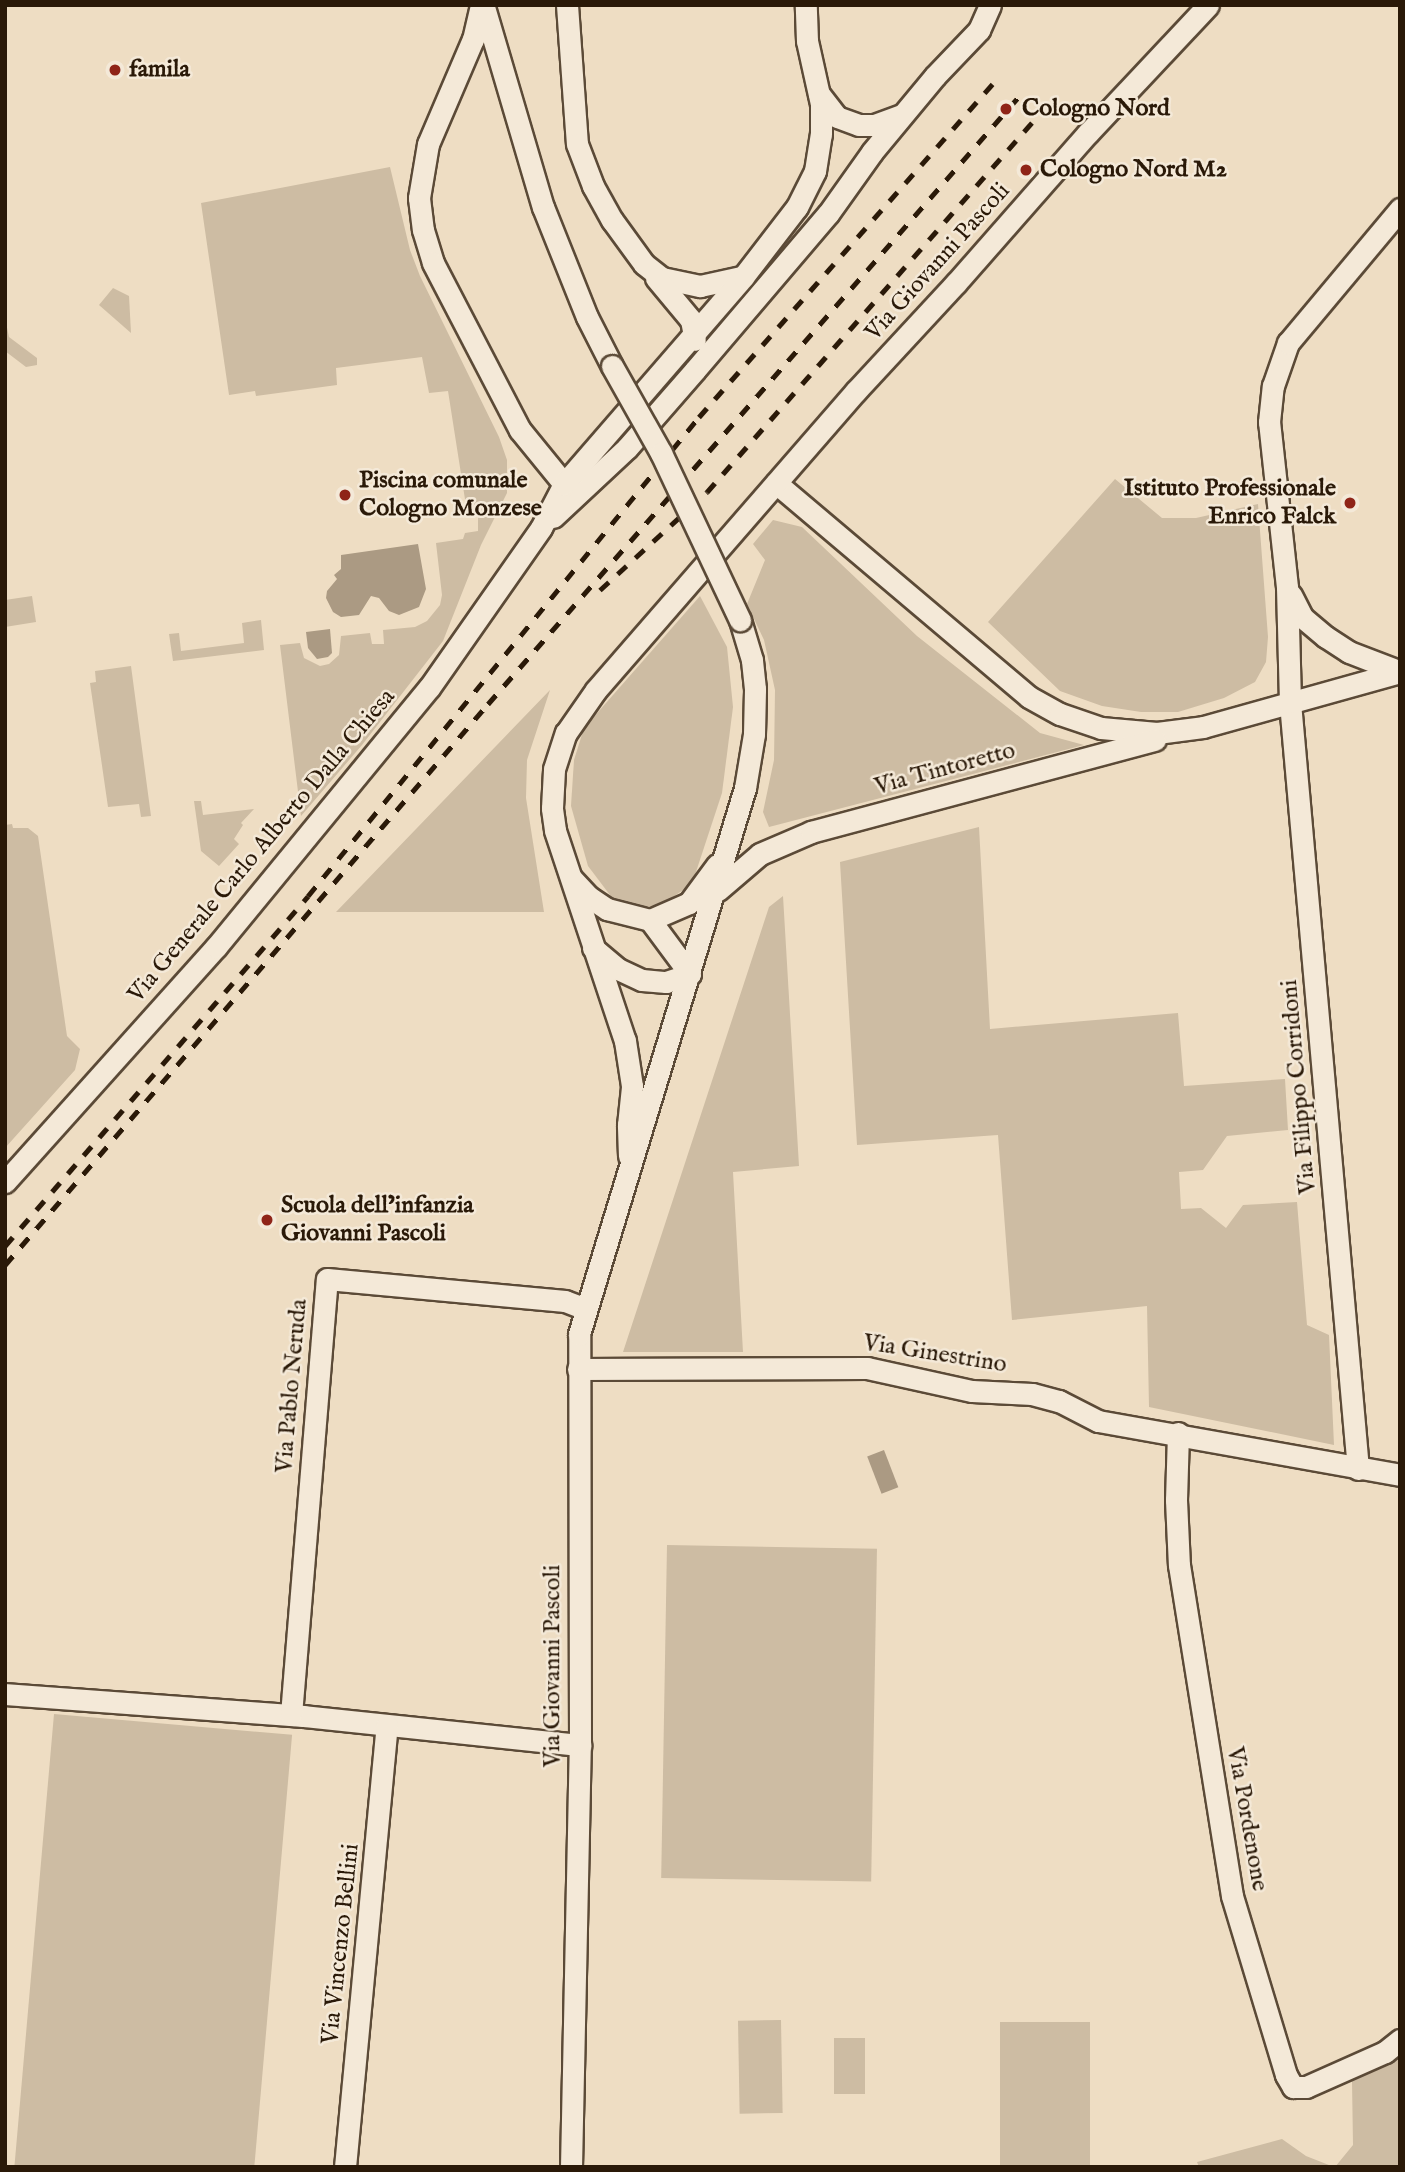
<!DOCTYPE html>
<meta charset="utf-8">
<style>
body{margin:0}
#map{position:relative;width:1405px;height:2172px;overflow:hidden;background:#eeddc3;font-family:"IM FELL English",serif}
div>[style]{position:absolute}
.green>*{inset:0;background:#cdbca3;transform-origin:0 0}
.water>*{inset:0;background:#ab9a83;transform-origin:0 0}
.roads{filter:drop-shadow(2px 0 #5b4a37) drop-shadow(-2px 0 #5b4a37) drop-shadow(0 2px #5b4a37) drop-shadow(0 -2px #5b4a37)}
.minor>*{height:21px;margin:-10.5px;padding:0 10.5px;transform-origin:10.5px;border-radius:10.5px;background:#f4e9d8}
.rail>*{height:5px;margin-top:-2.5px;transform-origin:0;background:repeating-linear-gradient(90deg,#2a1908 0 12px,transparent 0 24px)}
.bridges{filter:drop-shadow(2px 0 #5b4a37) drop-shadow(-2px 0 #5b4a37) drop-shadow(0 2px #5b4a37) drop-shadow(0 -2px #5b4a37)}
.minor-bridge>*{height:21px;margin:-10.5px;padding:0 10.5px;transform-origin:10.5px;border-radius:10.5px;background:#f4e9d8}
.dots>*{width:19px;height:19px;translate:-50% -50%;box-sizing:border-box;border:4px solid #f4e9d8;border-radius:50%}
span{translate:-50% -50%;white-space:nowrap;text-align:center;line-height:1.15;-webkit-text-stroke:5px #f4e9d8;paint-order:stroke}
.poi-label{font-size:24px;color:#2a1908;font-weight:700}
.left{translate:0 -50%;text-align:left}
.right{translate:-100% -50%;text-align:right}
.street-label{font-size:24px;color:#2a1908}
.frame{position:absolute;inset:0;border:7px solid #2a1908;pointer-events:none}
</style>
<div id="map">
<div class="green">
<i style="clip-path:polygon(390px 167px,410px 250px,420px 276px,499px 437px,507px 460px,507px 493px,481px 545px,443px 641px,362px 745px,301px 816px,280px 645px,300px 643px,304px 658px,320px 666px,329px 664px,339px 655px,341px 636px,370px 633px,372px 644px,384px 644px,383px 630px,415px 627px,427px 621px,440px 605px,442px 595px,436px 543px,463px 539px,465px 533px,478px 531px,478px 511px,467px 512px,448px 391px,429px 393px,422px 357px,336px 368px,337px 385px,256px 396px,255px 391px,229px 395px,201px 203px)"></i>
<i style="clip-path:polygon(113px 288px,129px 296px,131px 333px,99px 305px)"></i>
<i style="clip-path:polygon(5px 318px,9px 337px,37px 358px,37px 365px,26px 367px,5px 351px)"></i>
<i style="clip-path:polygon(1115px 479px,1162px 518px,1196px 518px,1258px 504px,1268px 637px,1266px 662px,1255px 682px,1224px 698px,1178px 712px,1141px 712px,1102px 706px,1060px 691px,988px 622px)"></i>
<i style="clip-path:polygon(773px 520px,802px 527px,917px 636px,1040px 733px,1084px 745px,769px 827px,763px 812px,774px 760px,775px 690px,764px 640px,747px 604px,765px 560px,753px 544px)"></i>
<i style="clip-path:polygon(32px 596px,36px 622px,5px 627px,5px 600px)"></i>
<i style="clip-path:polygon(700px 596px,727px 647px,733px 707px,722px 793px,692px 884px,661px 905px,639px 907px,616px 903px,588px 866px,571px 806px,574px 760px,584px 728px)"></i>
<i style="clip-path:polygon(261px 620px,264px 650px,173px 661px,169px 634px,179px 633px,181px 651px,244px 643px,242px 623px)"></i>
<i style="clip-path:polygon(131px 666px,151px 816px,141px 817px,139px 804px,108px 807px,90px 683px,96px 682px,95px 671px)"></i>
<i style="clip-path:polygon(550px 690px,527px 760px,526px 798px,544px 912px,336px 912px)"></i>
<i style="clip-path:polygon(194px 801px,201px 801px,203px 815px,254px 809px,241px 823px,243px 825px,234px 839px,239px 844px,219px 866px,201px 851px)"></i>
<i style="clip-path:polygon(12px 824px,13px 828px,28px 828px,38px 836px,67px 1036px,80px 1049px,75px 1070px,5px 1148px,5px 825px)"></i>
<i style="clip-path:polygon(979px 827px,990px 1029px,1178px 1013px,1184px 1086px,1285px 1079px,1288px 1130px,1227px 1136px,1203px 1170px,1179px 1172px,1181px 1209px,1201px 1208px,1226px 1228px,1243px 1205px,1297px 1202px,1307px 1325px,1329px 1335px,1334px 1445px,1149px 1407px,1147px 1306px,1012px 1320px,998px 1135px,857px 1145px,840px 862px)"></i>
<i style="clip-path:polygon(783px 896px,799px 1166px,733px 1172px,743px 1352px,623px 1352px,769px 907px)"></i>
<i style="left:667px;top:1545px;width:210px;height:333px;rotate:1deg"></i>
<i style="left:54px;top:1714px;width:239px;height:455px;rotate:5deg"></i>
<i style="left:781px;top:2020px;width:93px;height:43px;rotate:89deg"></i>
<i style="left:1000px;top:2022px;width:90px;height:145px"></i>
<i style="left:834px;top:2038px;width:31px;height:56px"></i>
<i style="clip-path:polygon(1400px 2059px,1400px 2167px,1335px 2167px,1353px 2145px,1352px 2081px)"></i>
<i style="clip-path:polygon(1282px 2139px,1306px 2156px,1334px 2167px,1199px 2167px,1197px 2162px)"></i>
</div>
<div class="water">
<i style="clip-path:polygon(418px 544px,426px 589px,419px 607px,399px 615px,389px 611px,379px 598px,371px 596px,359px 615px,341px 617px,333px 612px,326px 598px,327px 591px,337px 579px,334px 575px,341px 569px,341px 555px)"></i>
<i style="clip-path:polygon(330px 629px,332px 653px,328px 657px,317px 659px,308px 648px,306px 632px)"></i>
<i style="left:884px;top:1450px;width:40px;height:18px;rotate:69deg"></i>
</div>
<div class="roads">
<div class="minor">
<i style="left:481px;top:5px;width:35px;rotate:103deg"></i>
<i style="left:473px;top:39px;width:114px;rotate:113.2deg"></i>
<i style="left:428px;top:144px;width:55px;rotate:99.5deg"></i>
<i style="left:419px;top:198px;width:32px;rotate:83deg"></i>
<i style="left:423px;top:230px;width:34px;rotate:73deg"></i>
<i style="left:433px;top:263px;width:188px;rotate:62.5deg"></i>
<i style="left:520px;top:430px;width:70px;rotate:50.8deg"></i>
<i style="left:564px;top:484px;width:13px;rotate:4deg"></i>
<i style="left:567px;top:5px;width:139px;rotate:85.9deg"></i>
<i style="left:577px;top:144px;width:45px;rotate:69.1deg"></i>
<i style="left:593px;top:186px;width:39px;rotate:61deg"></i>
<i style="left:612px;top:220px;width:54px;rotate:54deg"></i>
<i style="left:644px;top:264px;width:23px;rotate:38deg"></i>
<i style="left:662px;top:278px;width:39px;rotate:12deg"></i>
<i style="left:700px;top:286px;width:42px;rotate:-12.4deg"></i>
<i style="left:484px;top:7px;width:209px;rotate:73.6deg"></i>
<i style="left:543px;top:207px;width:118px;rotate:68.2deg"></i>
<i style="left:587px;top:317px;width:55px;rotate:63deg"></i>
<i style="left:819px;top:94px;width:29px;rotate:52deg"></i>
<i style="left:837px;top:117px;width:23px;rotate:20deg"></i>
<i style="left:859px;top:125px;width:15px"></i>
<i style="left:874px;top:125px;width:29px;rotate:-20deg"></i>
<i style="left:656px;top:278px;width:55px;rotate:50.2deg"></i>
<i style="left:691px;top:320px;width:20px;rotate:79deg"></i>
<i style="left:776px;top:483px;width:331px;rotate:40.2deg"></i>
<i style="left:1029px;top:697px;width:35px;rotate:29deg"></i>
<i style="left:1060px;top:714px;width:43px;rotate:18.9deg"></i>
<i style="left:1101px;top:728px;width:56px;rotate:5.1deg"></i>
<i style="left:1157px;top:733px;width:46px;rotate:-7.4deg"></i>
<i style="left:1203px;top:727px;width:205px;rotate:-15.6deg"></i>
<i style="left:553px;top:517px;width:101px;rotate:-43deg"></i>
<i style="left:627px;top:448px;width:103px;rotate:-48.9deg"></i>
<i style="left:695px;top:370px;width:205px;rotate:-49.6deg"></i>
<i style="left:828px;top:214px;width:76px;rotate:-54.6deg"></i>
<i style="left:872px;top:152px;width:99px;rotate:-50.3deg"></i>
<i style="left:935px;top:76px;width:64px;rotate:-46.3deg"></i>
<i style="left:979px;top:30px;width:27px;rotate:-66deg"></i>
<i style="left:1291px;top:595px;width:25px;rotate:63deg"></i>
<i style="left:1302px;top:617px;width:31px;rotate:40deg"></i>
<i style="left:1326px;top:637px;width:27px;rotate:33deg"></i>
<i style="left:1349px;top:652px;width:47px;rotate:21.1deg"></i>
<i style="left:572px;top:879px;width:25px;rotate:47deg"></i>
<i style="left:589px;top:897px;width:22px;rotate:34deg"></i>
<i style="left:607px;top:909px;width:44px;rotate:14.3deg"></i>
<i style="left:650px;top:920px;width:43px;rotate:-23.6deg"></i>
<i style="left:689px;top:903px;width:47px;rotate:-53.6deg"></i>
<i style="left:718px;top:890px;width:55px;rotate:-40.6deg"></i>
<i style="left:760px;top:854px;width:56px;rotate:-23.3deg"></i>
<i style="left:811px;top:832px;width:356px;rotate:-15deg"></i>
<i style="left:593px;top:948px;width:33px;rotate:40deg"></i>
<i style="left:618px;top:969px;width:26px;rotate:25deg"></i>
<i style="left:642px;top:980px;width:24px;rotate:5deg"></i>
<i style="left:666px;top:982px;width:25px;rotate:-18deg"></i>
<i style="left:690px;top:974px;width:67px;rotate:-126.5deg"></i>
<i style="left:629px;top:1156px;width:31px;rotate:-92deg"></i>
<i style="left:628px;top:1125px;width:39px;rotate:-84deg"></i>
<i style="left:632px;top:1086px;width:46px;rotate:-98.8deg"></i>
<i style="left:625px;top:1041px;width:222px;rotate:-108.4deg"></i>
<i style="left:555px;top:830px;width:22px;rotate:-98deg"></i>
<i style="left:552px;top:808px;width:39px;rotate:-87deg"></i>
<i style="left:554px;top:769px;width:38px;rotate:-72deg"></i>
<i style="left:566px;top:733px;width:52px;rotate:-55.1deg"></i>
<i style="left:596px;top:690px;width:396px;rotate:-49deg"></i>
<i style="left:856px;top:391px;width:147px;rotate:-47.2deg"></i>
<i style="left:956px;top:283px;width:200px;rotate:-48.7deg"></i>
<i style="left:1088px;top:133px;width:175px;rotate:-46.8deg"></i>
<i style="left:5px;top:1182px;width:316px;rotate:-48.1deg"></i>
<i style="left:216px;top:947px;width:335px;rotate:-50.6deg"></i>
<i style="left:429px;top:688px;width:195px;rotate:-55deg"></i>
<i style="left:541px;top:528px;width:50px;rotate:-62.4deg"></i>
<i style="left:564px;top:484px;width:274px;rotate:-49.1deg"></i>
<i style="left:743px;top:277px;width:88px;rotate:-52.4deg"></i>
<i style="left:797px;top:207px;width:40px;rotate:-63.4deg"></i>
<i style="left:815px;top:171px;width:37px;rotate:-81deg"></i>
<i style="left:821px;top:134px;width:30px;rotate:-90deg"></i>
<i style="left:821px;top:104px;width:65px;rotate:-102.5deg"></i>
<i style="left:807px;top:41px;width:36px;rotate:-92deg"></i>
<i style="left:578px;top:1369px;width:289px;rotate:-0.2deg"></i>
<i style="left:867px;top:1368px;width:107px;rotate:12.4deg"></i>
<i style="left:972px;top:1391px;width:60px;rotate:2.9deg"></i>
<i style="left:1032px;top:1394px;width:28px;rotate:15deg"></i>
<i style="left:1059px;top:1401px;width:44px;rotate:27.1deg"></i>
<i style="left:1098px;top:1421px;width:307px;rotate:10.1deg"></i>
<i style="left:1178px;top:1433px;width:67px;rotate:91.7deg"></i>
<i style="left:1176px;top:1500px;width:65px;rotate:87.4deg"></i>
<i style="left:1179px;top:1565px;width:335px;rotate:80.9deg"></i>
<i style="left:1232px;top:1896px;width:187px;rotate:73.2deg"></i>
<i style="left:1286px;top:2075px;width:14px;rotate:60deg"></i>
<i style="left:1293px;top:2087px;width:13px"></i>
<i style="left:1306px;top:2087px;width:86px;rotate:-23.9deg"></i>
<i style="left:1385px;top:2052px;width:19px;rotate:-39deg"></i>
<i style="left:1358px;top:1469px;width:770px;rotate:-95.07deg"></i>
<i style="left:1290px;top:702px;width:115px;rotate:-91.5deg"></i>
<i style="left:1287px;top:587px;width:166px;rotate:-96.2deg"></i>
<i style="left:1269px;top:422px;width:36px;rotate:-84deg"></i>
<i style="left:1273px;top:386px;width:46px;rotate:-70.8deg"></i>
<i style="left:1288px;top:343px;width:175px;rotate:-50.1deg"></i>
<i style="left:5px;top:1694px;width:299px;rotate:4.2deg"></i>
<i style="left:303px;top:1716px;width:279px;rotate:6deg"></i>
<i style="left:291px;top:1715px;width:437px;rotate:-85.3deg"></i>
<i style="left:327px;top:1279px;width:239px;rotate:5.3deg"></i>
<i style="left:565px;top:1301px;width:22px;rotate:21deg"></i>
<i style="left:345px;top:2167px;width:443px;rotate:-84.6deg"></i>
<i style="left:571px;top:2167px;width:422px;rotate:-88.8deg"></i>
<i style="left:580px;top:1745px;width:411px;rotate:-90.1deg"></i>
<i style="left:579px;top:1334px;width:571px;rotate:-73.09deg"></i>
<i style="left:745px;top:788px;width:55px;rotate:-80.5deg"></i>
<i style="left:754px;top:734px;width:45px;rotate:-88.7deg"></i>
<i style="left:755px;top:689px;width:29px;rotate:-96deg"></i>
<i style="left:752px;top:660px;width:42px;rotate:-106.7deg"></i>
</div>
</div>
<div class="rail">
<i style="left:600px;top:590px;width:145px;rotate:-42.5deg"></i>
<i style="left:707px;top:492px;width:509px;rotate:-48.67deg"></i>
<i style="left:5px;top:1246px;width:463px;rotate:-49.1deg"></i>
<i style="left:308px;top:896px;width:618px;rotate:-50.78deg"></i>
<i style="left:699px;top:417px;width:456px;rotate:-48.6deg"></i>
<i style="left:5px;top:1265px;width:740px;rotate:-49.27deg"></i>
<i style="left:488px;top:704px;width:811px;rotate:-48.85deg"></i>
</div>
<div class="bridges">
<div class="minor-bridge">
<i style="left:612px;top:366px;width:100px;rotate:60.6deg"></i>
<i style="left:661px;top:453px;width:185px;rotate:64.7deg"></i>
</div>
</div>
<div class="dots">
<i style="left:115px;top:70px;background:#8f2418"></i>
<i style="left:1006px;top:109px;background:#8f2418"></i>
<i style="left:1026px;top:170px;background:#8f2418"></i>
<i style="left:345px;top:495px;background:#8f2418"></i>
<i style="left:1350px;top:503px;background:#8f2418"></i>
<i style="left:267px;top:1220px;background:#8f2418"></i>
</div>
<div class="poi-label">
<span class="left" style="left:129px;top:70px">famila</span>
<span class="left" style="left:1022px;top:109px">Cologno Nord</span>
<span class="left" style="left:1040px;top:170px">Cologno Nord M2</span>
<span class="left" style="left:359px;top:495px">Piscina comunale<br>Cologno Monzese</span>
<span class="right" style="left:1336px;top:503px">Istituto Professionale<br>Enrico Falck</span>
<span class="left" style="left:281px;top:1220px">Scuola dell’infanzia<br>Giovanni Pascoli</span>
</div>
<div class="street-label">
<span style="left:938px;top:262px;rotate:-48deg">Via Giovanni Pascoli</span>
<span style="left:945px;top:769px;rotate:-15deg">Via Tintoretto</span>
<span style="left:262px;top:846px;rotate:-50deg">Via Generale Carlo Alberto Dalla Chiesa</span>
<span style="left:1299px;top:1087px;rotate:-95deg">Via Filippo Corridoni</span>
<span style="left:935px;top:1354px;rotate:9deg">Via Ginestrino</span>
<span style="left:292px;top:1386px;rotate:-85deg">Via Pablo Neruda</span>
<span style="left:553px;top:1666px;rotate:-90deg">Via Giovanni Pascoli</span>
<span style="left:1247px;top:1819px;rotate:80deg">Via Pordenone</span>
<span style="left:341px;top:1944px;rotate:-84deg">Via Vincenzo Bellini</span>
</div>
<div class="frame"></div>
</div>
